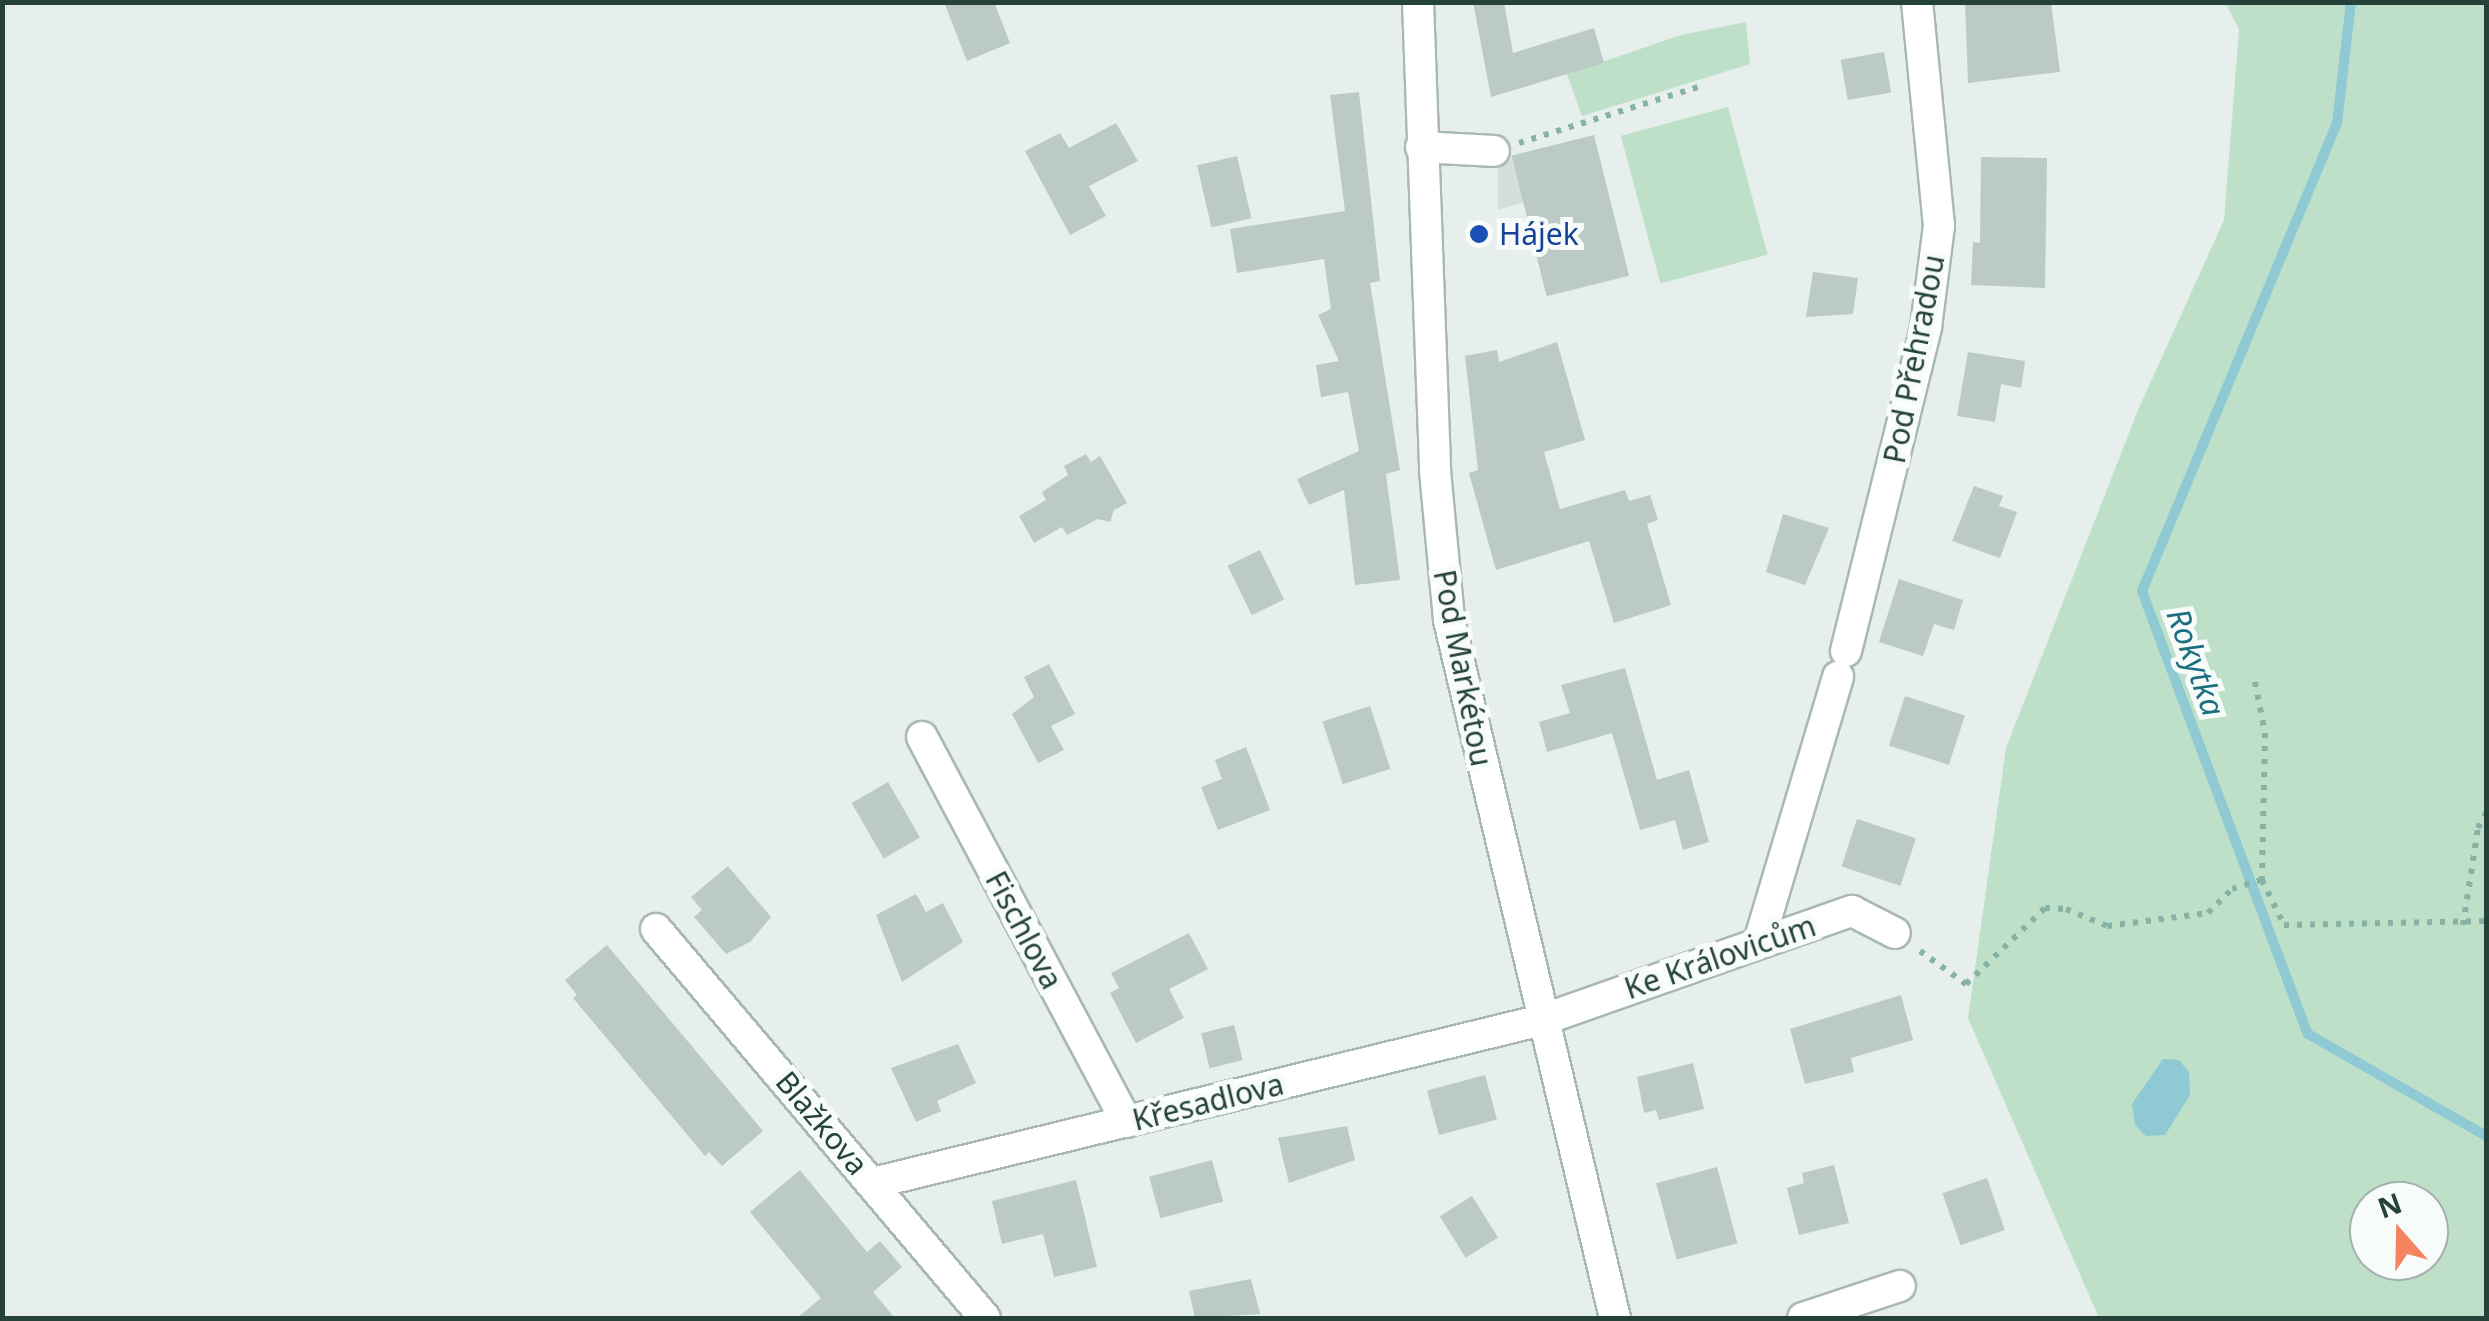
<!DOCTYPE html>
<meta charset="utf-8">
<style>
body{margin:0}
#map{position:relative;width:2489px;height:1321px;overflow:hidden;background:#e6efeb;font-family:"Noto Sans",sans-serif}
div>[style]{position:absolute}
.built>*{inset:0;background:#d4dfda}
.green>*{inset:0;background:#bfe0c8;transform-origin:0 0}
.water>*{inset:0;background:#8ec9d4}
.stream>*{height:10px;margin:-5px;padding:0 5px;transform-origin:5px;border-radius:5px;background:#8ec9d4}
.building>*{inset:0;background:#bbcac4;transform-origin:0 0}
.path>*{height:6px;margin-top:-3px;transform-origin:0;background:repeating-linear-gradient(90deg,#86b3a5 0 5px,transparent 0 13px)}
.roads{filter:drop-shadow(2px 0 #a8b8b2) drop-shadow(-2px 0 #a8b8b2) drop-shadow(0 2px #a8b8b2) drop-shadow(0 -2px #a8b8b2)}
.minor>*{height:30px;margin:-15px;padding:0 15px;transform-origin:15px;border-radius:15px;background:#fff}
.dots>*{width:28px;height:28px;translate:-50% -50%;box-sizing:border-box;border:5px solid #f7fbf9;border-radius:50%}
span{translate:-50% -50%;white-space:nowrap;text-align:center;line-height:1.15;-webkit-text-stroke:10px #f7fbf9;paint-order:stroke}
.transit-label{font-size:30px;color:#164399}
.left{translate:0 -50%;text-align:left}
.street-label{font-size:30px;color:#24423a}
.water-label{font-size:32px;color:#1c6f80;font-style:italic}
.frame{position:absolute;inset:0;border:5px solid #24423a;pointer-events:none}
.north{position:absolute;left:2349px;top:1181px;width:100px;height:100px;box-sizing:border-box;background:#f7fbf9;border:2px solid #a3b1ad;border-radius:50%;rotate:340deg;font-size:28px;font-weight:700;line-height:40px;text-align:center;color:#24423a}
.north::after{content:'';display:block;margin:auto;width:35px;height:45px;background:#f4845f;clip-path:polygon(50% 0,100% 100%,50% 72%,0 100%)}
</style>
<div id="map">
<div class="built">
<i style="clip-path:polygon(1512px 159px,1524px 202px,1498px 210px,1498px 164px)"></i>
</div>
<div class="green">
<i style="clip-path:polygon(evenodd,2226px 3px,2486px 3px,2486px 1318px,2099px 1318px,1968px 1018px,2006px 748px,2138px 410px,2224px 220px,2239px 30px,2226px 3px,2369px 1201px,2429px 1201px,2429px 1261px,2369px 1261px,2369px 1201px)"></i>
<i style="clip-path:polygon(1746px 22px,1750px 64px,1582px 116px,1567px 74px,1681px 35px)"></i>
<i style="left:1728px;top:107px;width:153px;height:111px;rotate:75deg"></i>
</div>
<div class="water">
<i style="clip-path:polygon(2163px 1059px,2179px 1060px,2189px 1072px,2190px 1095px,2165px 1135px,2146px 1136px,2135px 1125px,2132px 1104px)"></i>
</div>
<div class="stream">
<i style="left:2351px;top:2px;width:122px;rotate:96.6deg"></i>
<i style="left:2337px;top:123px;width:507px;rotate:112.62deg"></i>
<i style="left:2142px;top:591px;width:473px;rotate:69.5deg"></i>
<i style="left:2308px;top:1034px;width:205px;rotate:29.8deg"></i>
</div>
<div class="building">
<i style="clip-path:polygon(944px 2px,994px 2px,1010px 43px,967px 61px)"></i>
<i style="clip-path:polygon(1473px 2px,1504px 2px,1513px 53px,1594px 28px,1604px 63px,1491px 97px)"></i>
<i style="clip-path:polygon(1965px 2px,2051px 2px,2060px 72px,1968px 83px)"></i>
<i style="left:1884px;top:52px;width:41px;height:44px;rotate:80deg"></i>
<i style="clip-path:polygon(1359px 92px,1380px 281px,1370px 283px,1400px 470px,1386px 474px,1400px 580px,1355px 585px,1344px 490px,1309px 505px,1297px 479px,1359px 451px,1348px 392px,1321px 397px,1316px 365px,1339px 361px,1318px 315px,1331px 309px,1324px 259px,1237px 273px,1230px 229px,1345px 211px,1330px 95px)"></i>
<i style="clip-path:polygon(1116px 123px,1138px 161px,1089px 186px,1106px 216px,1070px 235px,1025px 151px,1060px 133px,1069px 148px)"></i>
<i style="left:1594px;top:135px;width:145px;height:85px;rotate:76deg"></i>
<i style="left:1237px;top:156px;width:64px;height:41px;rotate:77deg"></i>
<i style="clip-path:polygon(1981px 157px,2047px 158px,2045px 288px,1971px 285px,1973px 242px,1980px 243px)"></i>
<i style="clip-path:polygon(1813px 272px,1858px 278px,1853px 314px,1806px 317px)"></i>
<i style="clip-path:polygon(1557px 342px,1585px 440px,1544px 452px,1560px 509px,1625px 490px,1629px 501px,1650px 495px,1658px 520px,1647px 524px,1671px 605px,1614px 623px,1589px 541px,1496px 570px,1469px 473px,1478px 470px,1465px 356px,1497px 350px,1499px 362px)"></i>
<i style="clip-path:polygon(1968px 352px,2025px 361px,2021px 388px,2001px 384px,1995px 422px,1957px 416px)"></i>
<i style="clip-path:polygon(1086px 454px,1091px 462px,1100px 456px,1127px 503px,1114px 510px,1110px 522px,1098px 519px,1067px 535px,1062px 527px,1034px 543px,1019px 516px,1046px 500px,1042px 492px,1068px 475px,1064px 466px)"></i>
<i style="clip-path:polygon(1974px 486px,2003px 496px,1999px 506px,2017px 512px,2000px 558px,1952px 541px)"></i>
<i style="clip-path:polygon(1783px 514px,1829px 528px,1805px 585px,1766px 572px)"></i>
<i style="left:1260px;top:550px;width:55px;height:36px;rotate:64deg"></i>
<i style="clip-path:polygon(1899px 579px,1963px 600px,1954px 630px,1934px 624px,1923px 656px,1879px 642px)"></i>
<i style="clip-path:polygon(1049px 664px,1075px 714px,1051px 726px,1064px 750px,1038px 763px,1012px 714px,1034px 697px,1024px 677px)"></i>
<i style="clip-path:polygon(1625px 668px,1657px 780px,1689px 770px,1709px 842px,1683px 850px,1675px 820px,1640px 830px,1612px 733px,1547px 752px,1539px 722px,1570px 713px,1561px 685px)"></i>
<i style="left:1905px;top:696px;width:63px;height:52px;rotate:18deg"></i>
<i style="left:1370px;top:706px;width:66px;height:50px;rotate:72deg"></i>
<i style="clip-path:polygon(1246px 747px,1270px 810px,1218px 830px,1201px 787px,1222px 779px,1215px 760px)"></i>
<i style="left:888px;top:782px;width:64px;height:42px;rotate:60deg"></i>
<i style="left:1857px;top:819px;width:62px;height:50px;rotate:18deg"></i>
<i style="clip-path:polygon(728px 866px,771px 917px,750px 942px,726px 954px,694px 917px,702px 910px,691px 897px)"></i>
<i style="clip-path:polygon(916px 894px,926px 912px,943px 903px,963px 942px,902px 982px,876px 915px)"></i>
<i style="clip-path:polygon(1189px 933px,1208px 969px,1169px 989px,1184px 1018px,1136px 1043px,1110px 993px,1119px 988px,1111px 973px)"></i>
<i style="clip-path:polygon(607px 945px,763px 1131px,722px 1166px,709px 1152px,705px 1156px,573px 998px,577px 995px,565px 980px)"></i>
<i style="clip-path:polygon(1901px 995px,1913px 1040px,1851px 1058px,1854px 1072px,1805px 1084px,1790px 1029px)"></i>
<i style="left:1234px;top:1025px;width:36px;height:34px;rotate:76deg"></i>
<i style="clip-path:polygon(958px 1044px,976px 1083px,937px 1101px,941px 1111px,916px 1122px,891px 1068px)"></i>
<i style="clip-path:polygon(1693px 1063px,1704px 1109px,1659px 1120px,1656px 1110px,1644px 1113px,1637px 1077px)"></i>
<i style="left:1485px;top:1075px;width:46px;height:60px;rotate:75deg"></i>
<i style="clip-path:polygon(1347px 1126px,1355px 1160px,1289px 1183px,1278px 1138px)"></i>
<i style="left:1212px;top:1160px;width:43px;height:65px;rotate:75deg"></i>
<i style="clip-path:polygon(1834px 1165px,1849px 1223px,1799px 1235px,1787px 1188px,1804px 1183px,1802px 1173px)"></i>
<i style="left:1717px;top:1167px;width:79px;height:63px;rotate:75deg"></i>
<i style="clip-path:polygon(800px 1170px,867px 1252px,880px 1241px,902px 1267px,873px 1292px,895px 1318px,797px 1318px,821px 1298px,750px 1212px)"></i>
<i style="left:1987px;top:1178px;width:55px;height:47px;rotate:71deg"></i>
<i style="clip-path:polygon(1076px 1180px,1097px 1267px,1054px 1277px,1043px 1234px,1002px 1244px,992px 1201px)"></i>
<i style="left:1472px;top:1196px;width:49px;height:38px;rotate:58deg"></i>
<i style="clip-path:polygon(1251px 1279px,1260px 1314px,1195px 1318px,1189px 1291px)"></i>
</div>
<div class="path">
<i style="left:1519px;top:143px;width:188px;rotate:-17.4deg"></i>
<i style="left:2255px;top:682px;width:52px;rotate:78.9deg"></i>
<i style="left:2265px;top:733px;width:147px;rotate:91.2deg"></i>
<i style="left:2262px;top:880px;width:50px;rotate:63.9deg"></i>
<i style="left:2284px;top:925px;width:202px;rotate:-1.1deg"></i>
<i style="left:2463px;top:925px;width:98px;rotate:-81.2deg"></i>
<i style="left:2478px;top:828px;width:17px;rotate:-62deg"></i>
<i style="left:1920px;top:951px;width:57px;rotate:35.7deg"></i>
<i style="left:1966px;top:984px;width:110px;rotate:-43.9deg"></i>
<i style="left:2045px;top:908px;width:21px;rotate:3deg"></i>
<i style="left:2066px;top:909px;width:44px;rotate:22.5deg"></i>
<i style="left:2107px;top:926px;width:102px;rotate:-7.3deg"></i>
<i style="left:2208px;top:913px;width:34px;rotate:-45deg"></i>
<i style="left:2232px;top:889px;width:31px;rotate:-17deg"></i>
</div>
<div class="roads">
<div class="minor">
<i style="left:1418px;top:2px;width:469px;rotate:87.9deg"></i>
<i style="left:1435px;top:471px;width:150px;rotate:84.6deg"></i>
<i style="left:1449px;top:620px;width:717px;rotate:76.62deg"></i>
<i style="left:1421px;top:147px;width:73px;rotate:3.1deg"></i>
<i style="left:1846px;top:651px;width:334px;rotate:-76.1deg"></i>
<i style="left:1926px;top:327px;width:102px;rotate:-82.7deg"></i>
<i style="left:1939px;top:226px;width:225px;rotate:-95.6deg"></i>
<i style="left:922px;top:737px;width:436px;rotate:62deg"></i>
<i style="left:656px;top:929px;width:509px;rotate:49.78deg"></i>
<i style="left:1759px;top:942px;width:277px;rotate:-73.4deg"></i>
<i style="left:873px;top:1183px;width:689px;rotate:-13.69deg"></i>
<i style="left:1542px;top:1020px;width:329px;rotate:-19.4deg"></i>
<i style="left:1852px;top:911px;width:48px;rotate:27.1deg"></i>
<i style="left:1803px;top:1318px;width:102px;rotate:-18.3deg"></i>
</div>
</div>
<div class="dots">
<i style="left:1479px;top:234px;background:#1a4fb4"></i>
</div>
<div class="transit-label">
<span class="left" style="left:1499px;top:234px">Hájek</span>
</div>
<div class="street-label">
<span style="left:1914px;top:359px;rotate:-79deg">Pod Přehradou</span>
<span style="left:1463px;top:668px;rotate:79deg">Pod Markétou</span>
<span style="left:1024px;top:930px;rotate:62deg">Fischlova</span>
<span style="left:1720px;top:957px;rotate:-19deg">Ke Královicům</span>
<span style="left:1208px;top:1102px;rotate:-14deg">Křesadlova</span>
<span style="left:822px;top:1123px;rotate:50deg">Blažkova</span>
</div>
<div class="water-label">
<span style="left:2196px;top:662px;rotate:70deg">Rokytka</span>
</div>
<div class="frame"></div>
<div class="north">N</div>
</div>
